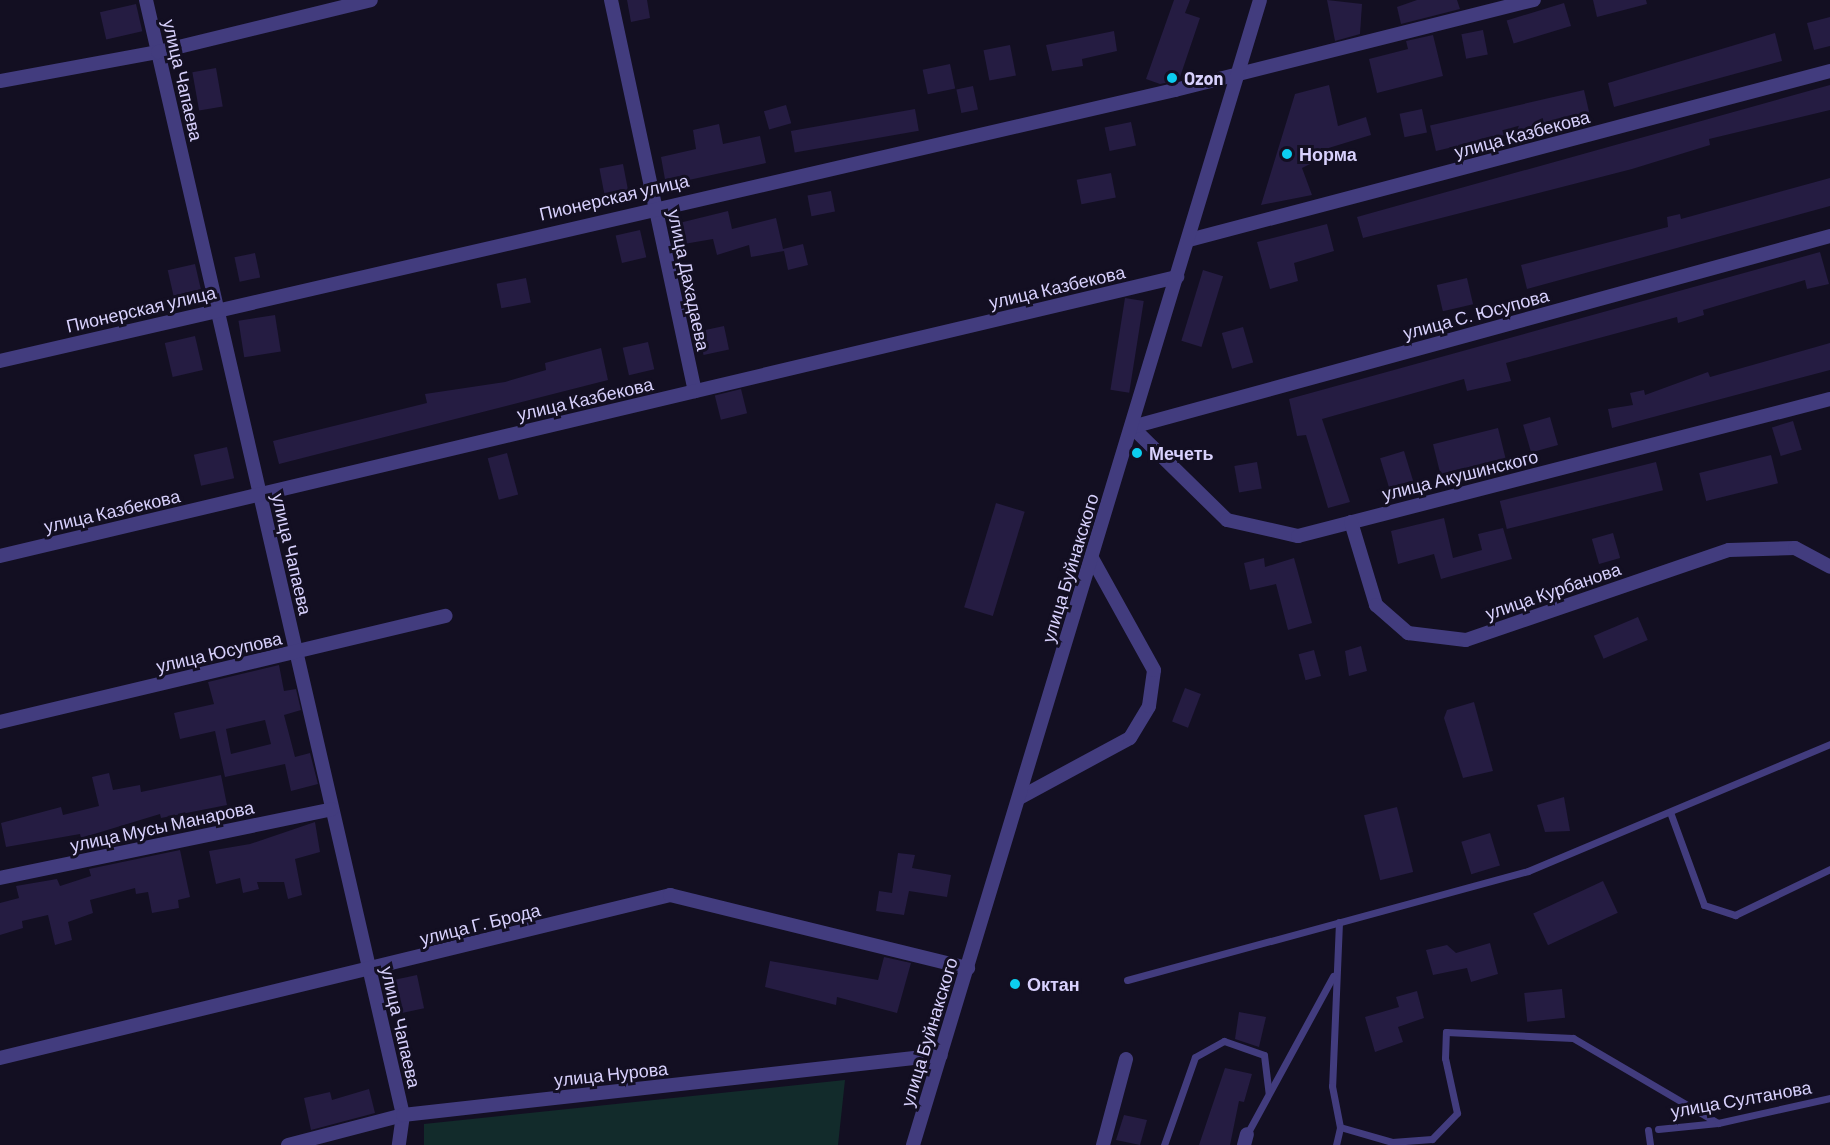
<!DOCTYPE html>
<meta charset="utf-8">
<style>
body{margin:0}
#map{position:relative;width:1830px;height:1145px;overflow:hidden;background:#130f22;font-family:Barlow,sans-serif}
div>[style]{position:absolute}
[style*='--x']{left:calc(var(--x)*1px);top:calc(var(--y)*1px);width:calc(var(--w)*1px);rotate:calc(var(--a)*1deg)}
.green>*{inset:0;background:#122b2b}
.building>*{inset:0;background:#251c42;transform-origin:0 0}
.lane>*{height:7px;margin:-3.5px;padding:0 3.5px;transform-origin:3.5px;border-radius:3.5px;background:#423c7e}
.street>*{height:14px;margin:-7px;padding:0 7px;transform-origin:7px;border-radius:7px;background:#423c7e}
.dots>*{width:16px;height:16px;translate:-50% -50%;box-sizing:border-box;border:3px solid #130f22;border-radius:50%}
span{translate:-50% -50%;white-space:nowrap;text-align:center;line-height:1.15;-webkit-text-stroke:6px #130f22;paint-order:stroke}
.poi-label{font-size:18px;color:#d8d1fd;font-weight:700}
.left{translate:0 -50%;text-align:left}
.street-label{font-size:18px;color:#d8d1fd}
</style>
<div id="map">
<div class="green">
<div style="clip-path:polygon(845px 1080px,838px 1145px,424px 1145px,424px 1124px)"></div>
</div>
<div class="building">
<div style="clip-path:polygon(627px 0,647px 0,650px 18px,631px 22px)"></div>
<div style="clip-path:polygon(1174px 0,1190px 0,1185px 13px,1200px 18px,1179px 80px,1160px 84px,1146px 79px)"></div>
<div style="clip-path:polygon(1327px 0,1362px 4px,1360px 34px,1335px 41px)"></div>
<div style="clip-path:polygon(1417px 0,1457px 0,1460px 9px,1401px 24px,1397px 7px)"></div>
<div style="clip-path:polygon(1593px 0,1646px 0,1647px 4px,1597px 17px)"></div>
<div style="left:1564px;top:3px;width:24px;height:60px;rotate:73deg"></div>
<div style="left:136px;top:4px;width:28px;height:37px;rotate:77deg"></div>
<div style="clip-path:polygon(1830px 17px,1830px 46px,1814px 50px,1807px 23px)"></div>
<div style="left:1483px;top:30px;width:25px;height:22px;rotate:79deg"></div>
<div style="clip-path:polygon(1114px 31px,1117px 51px,1082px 59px,1083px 66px,1052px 71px,1046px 45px)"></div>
<div style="clip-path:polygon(1775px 33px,1782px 61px,1614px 107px,1608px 83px)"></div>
<div style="clip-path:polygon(1433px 35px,1443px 76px,1377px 93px,1369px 59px,1408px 49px,1406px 41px)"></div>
<div style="left:1010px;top:45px;width:31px;height:27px;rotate:79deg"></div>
<div style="left:950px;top:64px;width:25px;height:28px;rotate:78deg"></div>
<div style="left:216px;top:68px;width:39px;height:24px;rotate:80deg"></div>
<div style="clip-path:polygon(1329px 85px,1338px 126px,1366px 117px,1371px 135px,1309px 154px,1312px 163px,1302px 168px,1312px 195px,1261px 205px,1295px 94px)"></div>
<div style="clip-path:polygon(1830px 85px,1830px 110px,1709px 139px,1710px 145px,1632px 169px,1363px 238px,1357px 217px)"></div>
<div style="left:973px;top:86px;width:24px;height:17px;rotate:78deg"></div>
<div style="left:1584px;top:90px;width:26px;height:158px;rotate:77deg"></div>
<div style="left:786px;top:105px;width:19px;height:23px;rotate:74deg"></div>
<div style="left:915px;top:109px;width:22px;height:126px;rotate:80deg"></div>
<div style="left:1422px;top:109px;width:24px;height:23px;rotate:78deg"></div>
<div style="left:1131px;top:122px;width:24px;height:27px;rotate:78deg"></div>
<div style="clip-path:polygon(719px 124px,723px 144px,760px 136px,766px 163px,666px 185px,661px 157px,696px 149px,693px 130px)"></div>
<div style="left:623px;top:164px;width:32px;height:24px;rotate:79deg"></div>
<div style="left:1111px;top:173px;width:25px;height:35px;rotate:79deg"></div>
<div style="clip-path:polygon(1830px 178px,1830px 206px,1527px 289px,1521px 265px,1668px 227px,1667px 217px,1680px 214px,1681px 219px)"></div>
<div style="left:831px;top:191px;width:21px;height:24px;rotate:79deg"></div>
<div style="clip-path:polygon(728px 211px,732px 229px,776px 218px,783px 249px,803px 244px,808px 265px,788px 270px,784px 251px,751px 257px,749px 245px,717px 255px,713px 239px,678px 245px,675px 224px)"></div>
<div style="clip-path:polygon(1327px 224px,1334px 251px,1294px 263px,1298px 281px,1270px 289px,1257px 242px)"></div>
<div style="left:640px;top:230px;width:28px;height:25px;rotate:77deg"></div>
<div style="clip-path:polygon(1820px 252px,1829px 284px,1807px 289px,1805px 280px,1703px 310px,1704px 315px,1678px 323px,1677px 317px,1506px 363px,1511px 381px,1467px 391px,1464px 379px,1322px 419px,1350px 502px,1328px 508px,1306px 435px,1297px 436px,1289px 399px)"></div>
<div style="left:255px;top:253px;width:25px;height:21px;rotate:78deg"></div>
<div style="left:195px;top:264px;width:26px;height:28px;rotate:77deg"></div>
<div style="left:1203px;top:270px;width:21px;height:74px;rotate:17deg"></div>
<div style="left:526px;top:278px;width:25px;height:30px;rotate:79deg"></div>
<div style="left:1467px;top:278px;width:27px;height:31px;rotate:77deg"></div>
<div style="left:1125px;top:298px;width:19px;height:93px;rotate:9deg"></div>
<div style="left:275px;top:315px;width:37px;height:37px;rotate:81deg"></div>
<div style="left:724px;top:326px;width:24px;height:26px;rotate:78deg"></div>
<div style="left:1243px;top:327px;width:37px;height:22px;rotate:74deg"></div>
<div style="left:195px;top:336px;width:35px;height:31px;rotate:77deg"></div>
<div style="left:648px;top:342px;width:28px;height:26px;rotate:77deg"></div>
<div style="clip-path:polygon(1830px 343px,1830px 370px,1612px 428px,1608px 409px,1633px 405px,1630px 393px,1644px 390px,1645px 395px,1708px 372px,1710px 377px)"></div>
<div style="clip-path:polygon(601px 348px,608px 380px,279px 464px,273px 441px,427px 403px,425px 394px,505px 382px,546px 370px,545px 363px)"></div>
<div style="left:741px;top:389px;width:25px;height:27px;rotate:76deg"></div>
<div style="left:1550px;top:417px;width:29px;height:28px;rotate:74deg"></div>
<div style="left:1793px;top:421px;width:30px;height:22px;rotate:73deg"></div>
<div style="left:1498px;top:428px;width:33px;height:67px;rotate:76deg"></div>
<div style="left:227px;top:447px;width:32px;height:34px;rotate:77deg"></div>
<div style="left:1404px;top:451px;width:39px;height:25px;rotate:73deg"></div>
<div style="left:507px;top:453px;width:43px;height:20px;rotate:75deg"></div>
<div style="left:1771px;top:455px;width:29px;height:74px;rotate:76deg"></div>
<div style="left:1257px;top:462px;width:27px;height:23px;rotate:80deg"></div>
<div style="left:1656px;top:462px;width:29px;height:161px;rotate:76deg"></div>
<div style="left:996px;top:503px;width:30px;height:109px;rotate:17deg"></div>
<div style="clip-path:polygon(1444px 518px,1453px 558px,1482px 550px,1478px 534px,1503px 528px,1512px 559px,1441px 579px,1434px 554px,1398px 564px,1391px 531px)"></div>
<div style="left:1613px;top:533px;width:26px;height:22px;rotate:74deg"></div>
<div style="clip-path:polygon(1264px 558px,1265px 567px,1294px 558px,1312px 623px,1288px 630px,1276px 584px,1250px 590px,1244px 563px)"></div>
<div style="left:1638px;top:617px;width:25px;height:48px;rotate:67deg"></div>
<div style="clip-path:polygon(1361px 646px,1367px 671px,1349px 676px,1345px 651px)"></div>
<div style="left:1314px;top:650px;width:27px;height:16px;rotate:75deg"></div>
<div style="clip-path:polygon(evenodd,279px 665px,284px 691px,296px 689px,301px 710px,284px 715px,295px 757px,310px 753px,318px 784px,291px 791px,285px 764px,225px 777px,215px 731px,180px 739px,174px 713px,214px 704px,208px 682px,279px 665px,265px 720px,271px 744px,231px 754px,226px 729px,265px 720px)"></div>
<div style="left:1185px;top:688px;width:17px;height:36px;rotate:21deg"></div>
<div style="clip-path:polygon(1474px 702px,1493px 771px,1463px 778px,1444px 718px,1447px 710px)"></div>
<div style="clip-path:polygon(109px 773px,113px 790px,140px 785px,141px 792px,221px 775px,227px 805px,161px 818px,160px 814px,81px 838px,80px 834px,6px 847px,1px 823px,61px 807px,63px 815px,99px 806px,92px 777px)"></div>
<div style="clip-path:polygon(1564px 797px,1570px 831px,1545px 832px,1537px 805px)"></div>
<div style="left:1397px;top:807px;width:67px;height:34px;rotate:76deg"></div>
<div style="clip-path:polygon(315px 822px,320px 852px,295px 859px,302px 895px,288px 899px,284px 882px,257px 882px,259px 889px,243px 893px,240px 878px,216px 884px,209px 851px,250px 844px)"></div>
<div style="left:1490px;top:833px;width:34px;height:30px;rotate:73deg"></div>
<div style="clip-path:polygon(180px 850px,190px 897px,178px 900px,179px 908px,152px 913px,148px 892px,136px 894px,135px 888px,90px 900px,93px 913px,68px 922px,72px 940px,55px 945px,48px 915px,22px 921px,23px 928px,0 935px,0 903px,19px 898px,16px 886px,57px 879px,60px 886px,91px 876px,89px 869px)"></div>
<div style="clip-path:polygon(898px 853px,915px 855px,912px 868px,951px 875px,947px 897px,909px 891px,904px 915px,876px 911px,879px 891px,892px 893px)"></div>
<div style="left:1603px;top:881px;width:35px;height:77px;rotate:65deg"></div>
<div style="clip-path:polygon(1490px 943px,1498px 974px,1471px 982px,1467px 968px,1433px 975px,1426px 950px,1447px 945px,1456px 953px)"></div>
<div style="clip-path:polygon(884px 957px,911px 963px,897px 1013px,837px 997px,836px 1005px,765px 987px,770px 961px,878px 980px)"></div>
<div style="left:417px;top:975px;width:34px;height:31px;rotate:78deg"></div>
<div style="left:1562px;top:989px;width:29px;height:38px;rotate:84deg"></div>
<div style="clip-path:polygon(1417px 991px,1424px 1018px,1398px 1027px,1403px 1042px,1375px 1052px,1365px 1017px,1399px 1007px,1396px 997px)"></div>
<div style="clip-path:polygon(1239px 1012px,1266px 1017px,1259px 1047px,1235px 1039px)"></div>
<div style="clip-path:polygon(1225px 1068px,1252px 1074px,1244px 1102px,1239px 1101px,1230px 1145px,1199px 1145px)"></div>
<div style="clip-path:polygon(369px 1089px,375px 1113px,311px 1130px,304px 1098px,330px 1092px,332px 1100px)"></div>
<div style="clip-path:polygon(1124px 1115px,1147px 1120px,1140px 1145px,1116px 1140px)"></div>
</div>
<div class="lane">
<div style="--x:1670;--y:812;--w:99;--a:69.9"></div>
<div style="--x:1704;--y:905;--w:33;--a:18"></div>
<div style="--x:1735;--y:915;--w:106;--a:-25.8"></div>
<div style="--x:1339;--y:922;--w:164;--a:92.4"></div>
<div style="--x:1332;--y:1086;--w:42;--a:79"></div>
<div style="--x:1340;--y:1127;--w:54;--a:16.1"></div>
<div style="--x:1392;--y:1142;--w:40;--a:-4.3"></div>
<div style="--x:1432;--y:1139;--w:36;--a:-46"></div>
<div style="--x:1457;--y:1113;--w:56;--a:-102.3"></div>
<div style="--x:1445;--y:1058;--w:26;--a:-88"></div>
<div style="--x:1446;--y:1032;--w:127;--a:2.7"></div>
<div style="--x:1573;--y:1038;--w:168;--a:30.4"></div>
<div style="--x:1127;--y:980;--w:416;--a:-15.2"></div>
<div style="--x:1528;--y:871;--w:328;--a:-22.8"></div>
<div style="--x:1658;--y:1129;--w:60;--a:-5.7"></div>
<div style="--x:1718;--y:1123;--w:115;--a:-12.6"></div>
<div style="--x:1648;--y:1130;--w:15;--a:82"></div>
<div style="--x:1247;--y:1134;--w:180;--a:-61.4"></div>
<div style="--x:1164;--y:1145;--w:93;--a:-70.6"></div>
<div style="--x:1195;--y:1057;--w:33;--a:-29"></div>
<div style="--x:1224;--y:1041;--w:42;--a:19.3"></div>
<div style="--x:1264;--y:1055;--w:38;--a:83"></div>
<div style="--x:1336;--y:1145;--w:18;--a:-77"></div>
</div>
<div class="street">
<div style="--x:146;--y:0;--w:1144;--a:77.02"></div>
<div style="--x:403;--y:1115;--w:30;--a:98"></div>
<div style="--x:611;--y:0;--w:400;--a:77.9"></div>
<div style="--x:0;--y:81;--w:161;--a:-10.4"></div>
<div style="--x:158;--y:52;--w:219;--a:-13.7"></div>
<div style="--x:1189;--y:240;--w:663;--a:-14.77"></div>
<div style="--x:0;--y:361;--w:1206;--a:-12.99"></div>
<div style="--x:1175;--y:90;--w:370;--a:-14.1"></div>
<div style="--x:1132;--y:427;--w:133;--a:44.4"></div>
<div style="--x:1227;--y:520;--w:73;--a:12.7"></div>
<div style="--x:1298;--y:536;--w:549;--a:-14.44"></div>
<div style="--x:1132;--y:427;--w:724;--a:-15.3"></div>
<div style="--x:1351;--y:522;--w:87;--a:73.2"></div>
<div style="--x:1376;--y:605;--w:43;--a:41.2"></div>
<div style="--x:1408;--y:633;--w:58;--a:6.9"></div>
<div style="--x:1466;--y:640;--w:278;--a:-18.9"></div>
<div style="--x:1729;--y:550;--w:66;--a:-1.7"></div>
<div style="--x:1795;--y:548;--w:40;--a:28"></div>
<div style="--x:0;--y:556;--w:1210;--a:-13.34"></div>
<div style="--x:0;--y:722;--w:458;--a:-13.4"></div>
<div style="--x:1019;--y:798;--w:126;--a:-28.4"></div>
<div style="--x:1130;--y:738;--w:37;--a:-59"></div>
<div style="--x:1149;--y:706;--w:36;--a:-82"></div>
<div style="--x:1154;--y:670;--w:128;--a:-119"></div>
<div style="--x:0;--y:878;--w:339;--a:-11.7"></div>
<div style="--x:0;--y:1058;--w:690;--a:-13.67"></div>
<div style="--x:670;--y:895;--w:307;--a:13.8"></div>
<div style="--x:288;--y:1145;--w:119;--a:-14.6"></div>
<div style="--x:403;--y:1115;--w:541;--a:-6.36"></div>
<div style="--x:913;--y:1145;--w:1196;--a:-73.14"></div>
<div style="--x:1103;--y:1145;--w:89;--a:-75"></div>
<div style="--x:1244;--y:1145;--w:11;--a:-75"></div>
</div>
<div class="dots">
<div style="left:1172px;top:78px;background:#0ccdef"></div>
<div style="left:1287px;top:154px;background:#0ccdef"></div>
<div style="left:1137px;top:453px;background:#0ccdef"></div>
<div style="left:1015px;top:984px;background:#0ccdef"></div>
</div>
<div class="poi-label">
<span class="left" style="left:1184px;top:78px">Ozon</span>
<span class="left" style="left:1299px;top:154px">Норма</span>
<span class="left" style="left:1149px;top:453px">Мечеть</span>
<span class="left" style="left:1027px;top:984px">Октан</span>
</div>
<div class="street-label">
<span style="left:183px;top:80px;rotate:77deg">улица Чапаева</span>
<span style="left:1522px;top:134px;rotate:-15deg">улица Казбекова</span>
<span style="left:614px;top:197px;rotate:-13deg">Пионерская улица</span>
<span style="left:689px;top:280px;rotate:78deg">улица Дахадаева</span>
<span style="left:1057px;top:287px;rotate:-13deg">улица Казбекова</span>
<span style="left:141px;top:309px;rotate:-13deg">Пионерская улица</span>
<span style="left:1476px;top:314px;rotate:-15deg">улица С. Юсупова</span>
<span style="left:585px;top:399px;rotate:-13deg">улица Казбекова</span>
<span style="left:1460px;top:475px;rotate:-14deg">улица Акушинского</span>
<span style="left:112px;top:511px;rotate:-13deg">улица Казбекова</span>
<span style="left:292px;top:554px;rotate:77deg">улица Чапаева</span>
<span style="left:1070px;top:568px;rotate:-73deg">улица Буйнакского</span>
<span style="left:1553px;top:591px;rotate:-19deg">улица Курбанова</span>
<span style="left:219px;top:652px;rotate:-13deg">улица Юсупова</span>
<span style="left:162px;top:826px;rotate:-12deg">улица Мусы Манарова</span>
<span style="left:480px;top:924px;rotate:-14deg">улица Г. Брода</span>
<span style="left:401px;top:1027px;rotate:77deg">улица Чапаева</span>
<span style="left:929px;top:1032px;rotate:-73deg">улица Буйнакского</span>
<span style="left:611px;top:1074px;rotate:-6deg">улица Нурова</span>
<span style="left:1741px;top:1099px;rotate:-10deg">улица Султанова</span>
</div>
</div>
